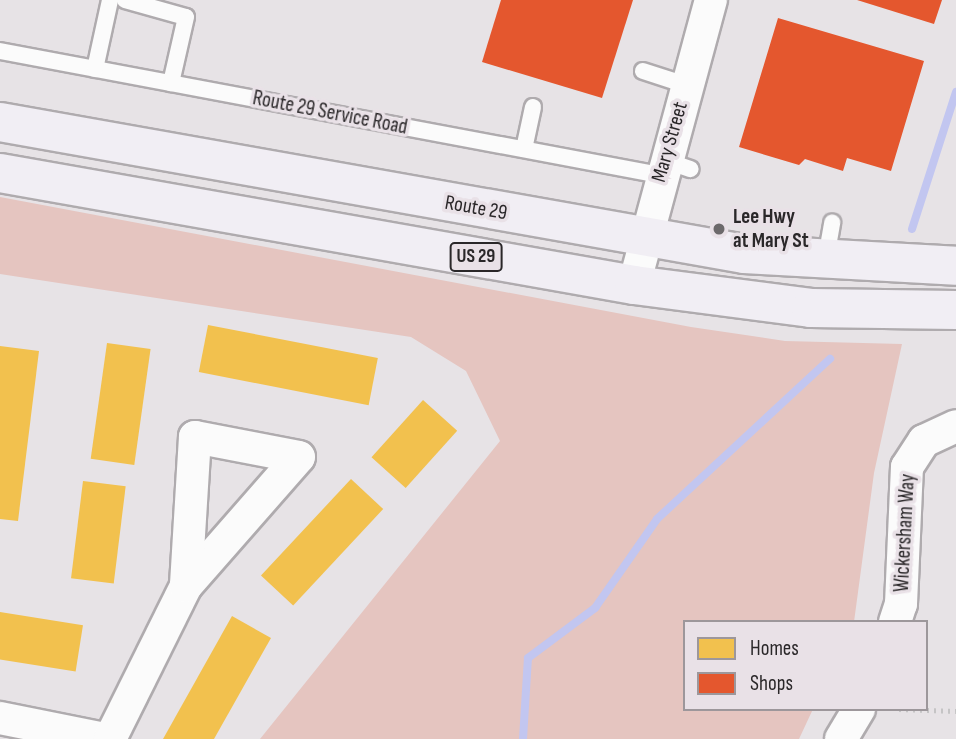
<!DOCTYPE html>
<style>
body{margin:0}
#map{position:relative;width:956px;height:739px;overflow:hidden;background:#e7e3e6;font-family:"Sofia Sans Condensed",sans-serif}
div>[style]{position:absolute}
[style*='--x']{left:calc(var(--x)*1px);top:calc(var(--y)*1px);width:calc(var(--w)*1px);rotate:calc(var(--a)*1deg)}
.green>*{inset:0;background:#e5c5c0}
.homes>*{inset:0;background:#f2c14e;transform-origin:0 0}
.shops>*{inset:0;background:#e4572e}
.stream>*{height:8px;margin:-4px;padding:0 4px;transform-origin:4px;border-radius:4px;background:#c2c6f0}
.path>*{height:4.5px;margin-top:-2.25px;transform-origin:0;background:repeating-linear-gradient(90deg,#c5c4c5 0 2px,transparent 0 7px)}
.roads{filter:drop-shadow(2px 0 #afabae) drop-shadow(-2px 0 #afabae) drop-shadow(0 2px #afabae) drop-shadow(0 -2px #afabae)}
.lane>*{height:16px;margin:-8px;padding:0 8px;transform-origin:8px;border-radius:8px;background:#fbfbfb}
.street>*{height:32px;margin:-16px;padding:0 16px;transform-origin:16px;border-radius:16px;background:#fbfbfb}
.primary>*{height:38px;margin:-19px;padding:0 19px;transform-origin:19px;border-radius:19px;background:#f1eef4}
.dots>*{width:19px;height:19px;translate:-50% -50%;box-sizing:border-box;border:4px solid #e9e1e7;border-radius:50%}
span{translate:-50% -50%;white-space:nowrap;text-align:center;line-height:1.15;-webkit-text-stroke:7px #e9e1e7;paint-order:stroke}
.shield-label span{padding:2px 5px;background:#e9e1e7;border:2px solid;border-radius:5px;-webkit-text-stroke-width:0}
.shield-label{font-size:19px;color:#2a2729;font-weight:700}
.street-label{font-size:21px;color:#2a2729}
.poi-label{font-size:21px;color:#2a2729;font-weight:700}
.left{translate:0 -50%;text-align:left}
.legend{position:absolute;left:683px;top:620px;width:245px;height:91px;box-sizing:border-box;background:#e9e1e7;border:2px solid #9d979b;margin:0;padding:9px 12px;list-style:none;font-size:21px;color:#2a2729}
.legend li{display:flex;align-items:center;gap:14px;height:35px}
.legend b{width:35px;border:2px solid #9d979b}
</style>
<div id="map">
<div class="green">
<div style="clip-path:polygon(0 197px,691px 327px,785px 341px,902px 344px,874px 473px,854px 622px,685px 622px,685px 709px,813px 709px,799px 739px,260px 739px,500px 441px,466px 371px,411px 337px,0 274px)"></div>
</div>
<div class="homes">
<div style="left:208px;top:325px;width:173px;height:48px;rotate:11deg"></div>
<div style="left:107px;top:343px;width:44px;height:117px;rotate:8deg"></div>
<div style="clip-path:polygon(0 346px,39px 351px,18px 521px,0 519px)"></div>
<div style="left:423px;top:400px;width:46px;height:77px;rotate:42deg"></div>
<div style="left:351px;top:479px;width:44px;height:132px;rotate:43deg"></div>
<div style="left:83px;top:481px;width:43px;height:98px;rotate:7deg"></div>
<div style="left:0;top:612px;width:84px;height:47px;rotate:9deg"></div>
<div style="clip-path:polygon(232px 616px,271px 638px,214px 739px,163px 739px)"></div>
</div>
<div class="shops">
<div style="clip-path:polygon(501px 0,633px 0,602px 98px,482px 62px)"></div>
<div style="clip-path:polygon(857px 0,942px 0,934px 24px)"></div>
<div style="clip-path:polygon(778px 18px,924px 61px,891px 171px,847px 158px,843px 171px,805px 159px,799px 165px,739px 147px)"></div>
</div>
<div class="stream">
<div style="--x:912;--y:229;--w:144;--a:-72.2"></div>
<div style="--x:523;--y:739;--w:81;--a:-86.5"></div>
<div style="--x:528;--y:658;--w:84;--a:-36.7"></div>
<div style="--x:595;--y:608;--w:108;--a:-55.1"></div>
<div style="--x:657;--y:519;--w:236;--a:-42.8"></div>
</div>
<div class="path">
<div style="--x:899;--y:709;--w:57;--a:2"></div>
</div>
<div class="roads">
<div class="lane">
<div style="--x:125;--y:0;--w:63;--a:15.6"></div>
<div style="--x:186;--y:17;--w:68;--a:102.8"></div>
<div style="--x:0;--y:51;--w:672;--a:10.64"></div>
<div style="--x:95;--y:69;--w:71;--a:-77.7"></div>
<div style="--x:643;--y:71;--w:45;--a:18"></div>
<div style="--x:524;--y:149;--w:43;--a:-77.9"></div>
<div style="--x:664;--y:160;--w:28;--a:19"></div>
<div style="--x:826;--y:258;--w:36;--a:-80"></div>
</div>
<div class="street">
<div style="--x:634;--y:285;--w:295;--a:-74.9"></div>
<div style="--x:895;--y:622;--w:19;--a:-72"></div>
<div style="--x:901;--y:604;--w:137;--a:-87.5"></div>
<div style="--x:907;--y:467;--w:31;--a:-57"></div>
<div style="--x:924;--y:441;--w:35;--a:-25"></div>
<div style="--x:0;--y:718;--w:107;--a:11.3"></div>
<div style="--x:110;--y:739;--w:171;--a:-63.6"></div>
<div style="--x:186;--y:586;--w:171;--a:-48.8"></div>
<div style="--x:299;--y:457;--w:106;--a:-169.1"></div>
<div style="--x:195;--y:437;--w:149;--a:93.5"></div>
<div style="--x:841;--y:739;--w:35;--a:-59"></div>
</div>
<div class="primary">
<div style="--x:0;--y:122;--w:756;--a:10.06"></div>
<div style="--x:744;--y:254;--w:212;--a:3.2"></div>
<div style="--x:0;--y:173;--w:644;--a:10.02"></div>
<div style="--x:634;--y:285;--w:178;--a:7.4"></div>
<div style="--x:811;--y:308;--w:145;--a:0.8"></div>
</div>
</div>
<div class="dots">
<div style="left:719px;top:229px;background:#6c696b"></div>
</div>
<div class="shield-label">
<span style="left:476px;top:257px">US 29</span>
</div>
<div class="street-label">
<span style="left:330px;top:113px;rotate:11deg">Route 29 Service Road</span>
<span style="left:670px;top:142px;rotate:-74deg">Mary Street</span>
<span style="left:476px;top:208px;rotate:10deg">Route 29</span>
<span style="left:905px;top:533px;rotate:-87deg">Wickersham Way</span>
</div>
<div class="poi-label">
<span class="left" style="left:733px;top:229px">Lee Hwy<br>at Mary St</span>
</div>
<ul class="legend">
<li><b style="height:19px;background:#f2c14e"></b>Homes</li>
<li><b style="height:19px;background:#e4572e"></b>Shops</li>
</ul>
</div>
